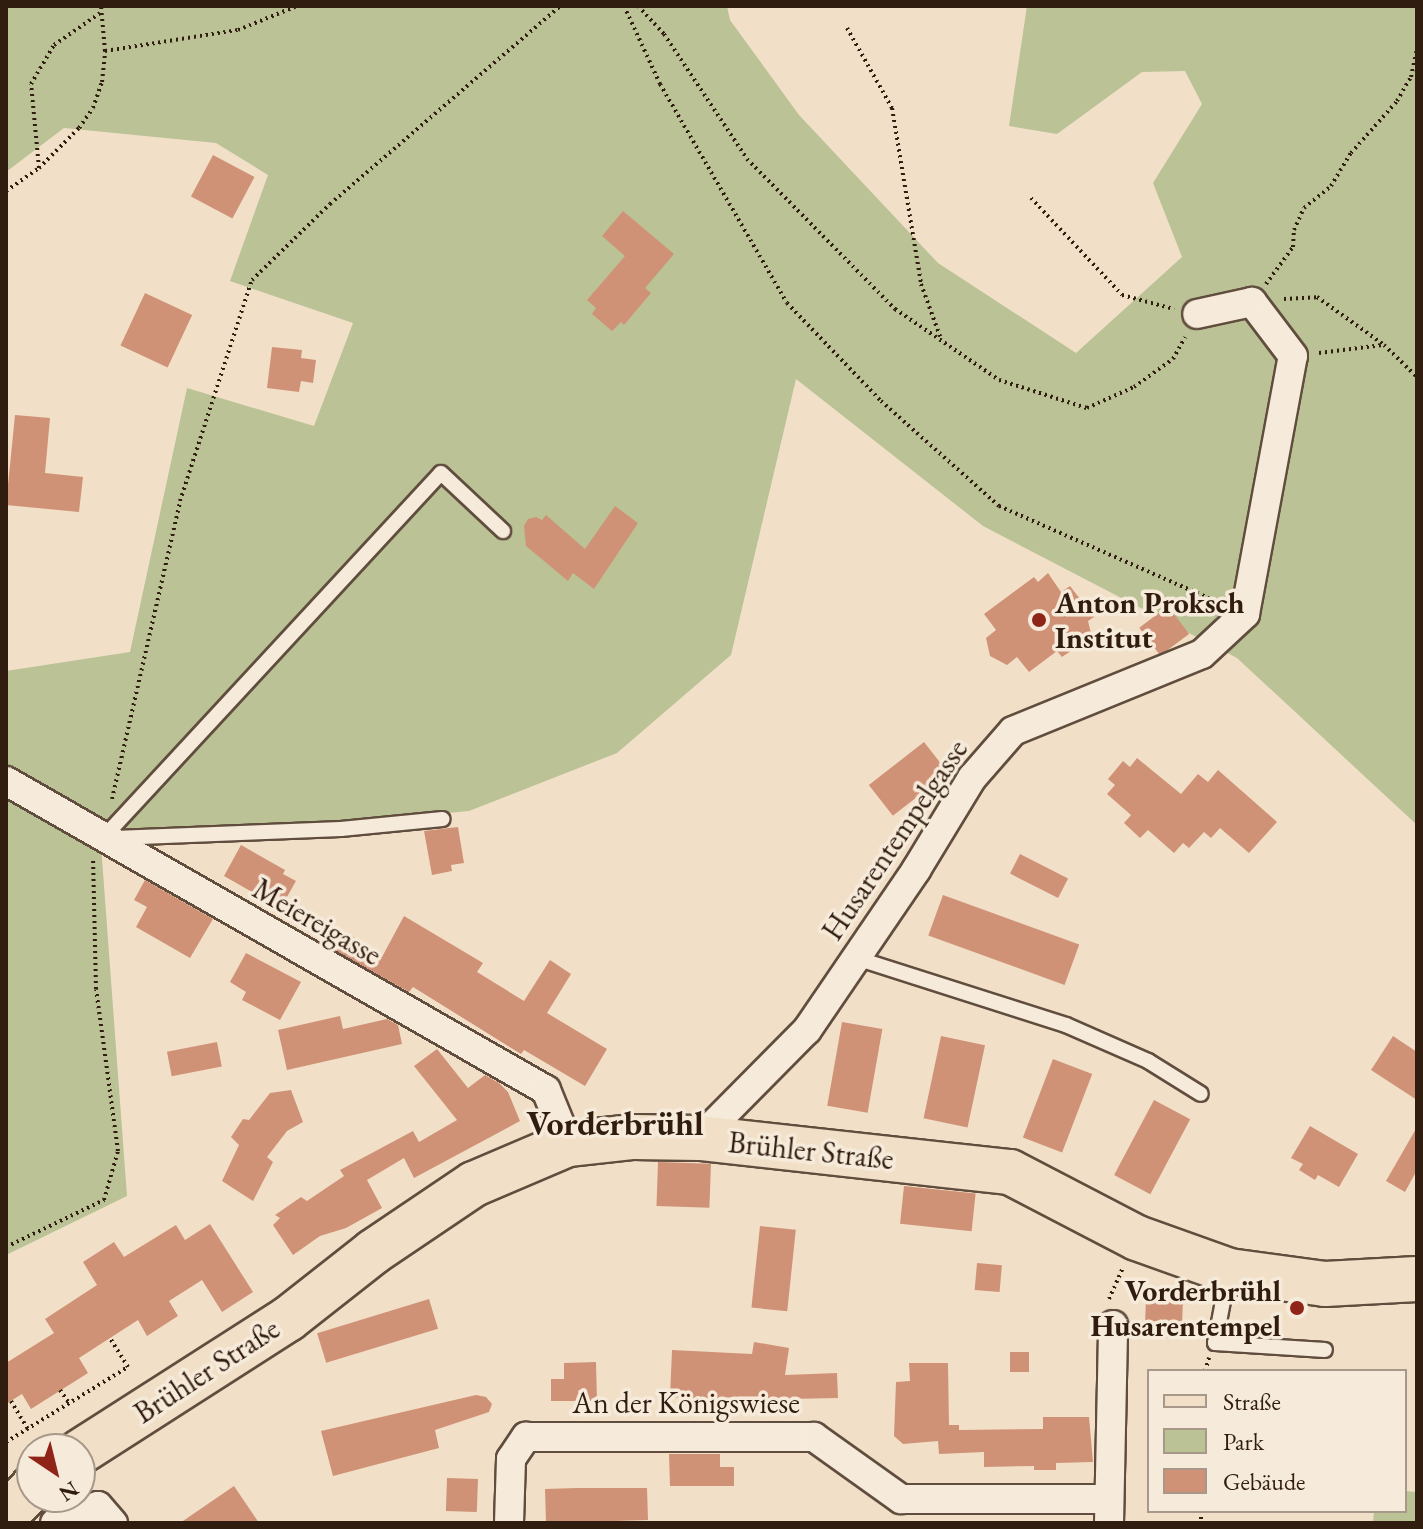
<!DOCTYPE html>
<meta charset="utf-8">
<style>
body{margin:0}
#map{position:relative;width:1423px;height:1529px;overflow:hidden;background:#f1e0c7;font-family:"EB Garamond",serif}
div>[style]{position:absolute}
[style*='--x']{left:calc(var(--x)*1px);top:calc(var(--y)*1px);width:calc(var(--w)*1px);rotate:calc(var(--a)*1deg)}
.green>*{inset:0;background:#bac296}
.building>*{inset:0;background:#d09277;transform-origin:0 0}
.path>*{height:4px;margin-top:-2px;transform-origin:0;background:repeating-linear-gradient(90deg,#311c10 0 2px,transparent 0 6px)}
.roads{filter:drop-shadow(2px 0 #614d3e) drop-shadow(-2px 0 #614d3e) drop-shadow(0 2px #614d3e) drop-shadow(0 -2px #614d3e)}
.service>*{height:14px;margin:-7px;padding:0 7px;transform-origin:7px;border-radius:7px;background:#f6ebdb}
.minor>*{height:28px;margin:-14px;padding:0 14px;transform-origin:14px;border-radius:14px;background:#f6ebdb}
.primary>*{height:44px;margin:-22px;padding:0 22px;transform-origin:22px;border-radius:22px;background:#f1e0c7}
.dots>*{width:22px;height:22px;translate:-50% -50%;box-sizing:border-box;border:4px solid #f6ebdb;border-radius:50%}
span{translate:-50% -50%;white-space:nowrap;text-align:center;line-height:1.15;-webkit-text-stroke:7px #f6ebdb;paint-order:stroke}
.poi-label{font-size:30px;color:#311c10;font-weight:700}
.left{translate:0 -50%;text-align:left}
.right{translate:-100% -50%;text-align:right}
.street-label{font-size:30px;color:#311c10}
.quarter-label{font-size:34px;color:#311c10;font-weight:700}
.frame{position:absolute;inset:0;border:8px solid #311c10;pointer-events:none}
.legend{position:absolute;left:1147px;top:1369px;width:260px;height:144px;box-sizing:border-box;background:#f6ebdb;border:2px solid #a7988a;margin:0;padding:10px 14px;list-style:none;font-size:24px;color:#311c10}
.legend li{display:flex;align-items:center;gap:16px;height:40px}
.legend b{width:40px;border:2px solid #a7988a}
.north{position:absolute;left:16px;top:1433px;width:80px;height:80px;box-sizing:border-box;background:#f6ebdb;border:2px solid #a7988a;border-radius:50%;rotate:145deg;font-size:22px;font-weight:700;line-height:32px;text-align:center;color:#311c10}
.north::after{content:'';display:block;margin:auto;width:28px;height:36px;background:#8f2418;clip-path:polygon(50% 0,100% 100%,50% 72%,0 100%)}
</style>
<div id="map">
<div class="green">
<div style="clip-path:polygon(6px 6px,727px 6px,730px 20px,799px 115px,938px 263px,1076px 353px,1182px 257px,1153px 183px,1202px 104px,1185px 71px,1142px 72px,1057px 134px,1009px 126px,1027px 6px,1417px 6px,1417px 825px,1237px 658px,983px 526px,796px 379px,731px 655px,617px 753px,469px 811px,101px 845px,127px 1196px,6px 1255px,6px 671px,130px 652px,187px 388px,314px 426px,353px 323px,230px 281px,268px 175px,216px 143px,64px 128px,6px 172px)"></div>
<div style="clip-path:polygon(1405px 1491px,1417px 1492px,1417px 1523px,1373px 1523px,1374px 1511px,1405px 1511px)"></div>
</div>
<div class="building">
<div style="left:213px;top:155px;width:47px;height:47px;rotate:28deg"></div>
<div style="clip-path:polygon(623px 211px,674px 254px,645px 288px,651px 293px,624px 325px,621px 322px,612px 331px,592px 314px,596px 308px,587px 300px,625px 256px,602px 236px)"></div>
<div style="left:145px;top:293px;width:52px;height:58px;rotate:25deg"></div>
<div style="clip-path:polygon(272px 347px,302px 350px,301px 358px,316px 360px,313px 383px,301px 381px,299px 392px,267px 388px)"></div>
<div style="clip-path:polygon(15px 415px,50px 418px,45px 473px,83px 477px,79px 512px,6px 505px)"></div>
<div style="clip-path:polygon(615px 506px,638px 523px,594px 589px,573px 573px,568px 581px,526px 546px,524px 526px,528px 519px,536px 517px,542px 520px,546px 515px,585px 549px)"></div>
<div style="clip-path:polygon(1048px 573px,1061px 592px,1070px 586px,1094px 617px,1088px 621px,1091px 633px,1084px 642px,1062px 657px,1057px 651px,1029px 672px,1017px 657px,1007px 665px,990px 656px,986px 638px,996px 630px,984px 614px,1034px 577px,1038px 582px)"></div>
<div style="left:1168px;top:606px;width:35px;height:36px;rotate:53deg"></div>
<div style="left:924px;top:742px;width:39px;height:70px;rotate:52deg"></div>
<div style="clip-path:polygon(1137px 758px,1181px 794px,1198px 774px,1208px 782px,1218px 770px,1277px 822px,1249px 853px,1220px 828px,1211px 838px,1204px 832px,1189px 848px,1183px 843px,1174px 853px,1148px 830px,1140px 838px,1124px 823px,1131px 815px,1107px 794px,1115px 785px,1108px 779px,1123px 761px,1130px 767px)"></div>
<div style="clip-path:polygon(458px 827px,464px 863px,451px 865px,452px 871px,432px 875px,424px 831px)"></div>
<div style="clip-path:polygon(241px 845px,285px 870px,283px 874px,296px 881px,283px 904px,270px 897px,268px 901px,224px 876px)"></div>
<div style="left:1020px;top:854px;width:54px;height:22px;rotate:27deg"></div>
<div style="clip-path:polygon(145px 880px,213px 919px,190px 958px,136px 927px,147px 907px,134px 900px)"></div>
<div style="left:943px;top:895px;width:145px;height:43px;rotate:20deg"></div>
<div style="clip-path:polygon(404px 916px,483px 963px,477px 972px,524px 1001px,550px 960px,571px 974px,547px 1013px,607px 1049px,585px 1086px,524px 1050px,521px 1054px,413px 987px,409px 992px,336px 951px,348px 933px,382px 957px)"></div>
<div style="clip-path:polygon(246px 953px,301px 982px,280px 1020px,242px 1000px,246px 992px,230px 982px)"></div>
<div style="clip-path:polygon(340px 1016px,343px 1029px,387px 1019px,398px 1025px,402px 1044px,287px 1070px,278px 1030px)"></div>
<div style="left:842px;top:1022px;width:41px;height:85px;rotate:10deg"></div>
<div style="left:941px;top:1036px;width:45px;height:84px;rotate:12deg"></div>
<div style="clip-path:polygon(1393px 1036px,1417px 1052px,1417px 1100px,1371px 1070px)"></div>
<div style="left:217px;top:1042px;width:25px;height:51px;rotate:79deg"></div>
<div style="clip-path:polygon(437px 1049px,468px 1088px,485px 1075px,499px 1083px,508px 1092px,520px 1121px,414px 1178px,404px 1158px,367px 1180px,382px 1208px,346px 1228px,320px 1236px,293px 1255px,273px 1225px,280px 1218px,275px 1215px,301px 1197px,307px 1201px,344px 1176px,340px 1170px,413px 1131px,419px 1142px,457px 1120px,414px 1066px)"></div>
<div style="left:1053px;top:1059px;width:42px;height:84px;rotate:21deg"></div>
<div style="clip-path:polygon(291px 1090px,303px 1122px,287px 1131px,267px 1157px,273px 1162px,253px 1201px,222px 1181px,239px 1145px,231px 1137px,243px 1119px,249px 1120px,270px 1093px)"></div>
<div style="left:1154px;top:1100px;width:41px;height:85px;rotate:28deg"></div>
<div style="clip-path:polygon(1310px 1126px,1358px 1154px,1339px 1187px,1318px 1175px,1315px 1180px,1299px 1170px,1303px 1164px,1291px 1158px)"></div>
<div style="clip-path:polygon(1417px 1127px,1417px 1170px,1405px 1192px,1386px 1181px)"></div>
<div style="left:658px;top:1162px;width:53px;height:44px;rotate:2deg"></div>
<div style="left:904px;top:1186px;width:72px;height:38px;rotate:6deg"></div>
<div style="clip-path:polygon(210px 1224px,253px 1292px,222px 1312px,202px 1280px,169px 1301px,178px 1316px,147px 1336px,138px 1320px,79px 1358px,88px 1373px,31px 1409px,22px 1394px,6px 1404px,6px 1363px,54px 1333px,45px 1319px,97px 1285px,83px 1262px,114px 1242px,124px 1257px,176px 1225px,185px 1240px)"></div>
<div style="left:760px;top:1226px;width:36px;height:82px;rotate:6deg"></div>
<div style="left:977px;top:1263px;width:25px;height:27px;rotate:5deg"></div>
<div style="left:1146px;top:1297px;width:37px;height:40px;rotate:2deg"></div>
<div style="left:429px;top:1299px;width:31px;height:117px;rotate:73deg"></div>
<div style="clip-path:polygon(754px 1342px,789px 1348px,785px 1375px,837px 1373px,838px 1398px,788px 1399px,786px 1410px,743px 1402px,744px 1400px,670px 1397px,672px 1350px,752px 1354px)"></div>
<div style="left:1010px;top:1352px;width:19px;height:20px"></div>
<div style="clip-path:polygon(596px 1362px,597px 1401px,551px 1401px,551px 1379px,564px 1379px,564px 1363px)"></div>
<div style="clip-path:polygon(909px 1363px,948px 1363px,949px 1425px,959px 1425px,959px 1430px,1043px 1429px,1043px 1417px,1089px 1417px,1093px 1462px,1056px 1463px,1056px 1470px,1034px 1470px,1034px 1466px,984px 1467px,984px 1452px,939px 1454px,938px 1441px,903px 1444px,894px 1436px,896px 1382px,910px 1381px)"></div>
<div style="clip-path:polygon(476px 1395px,486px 1397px,492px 1404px,489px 1412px,435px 1430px,439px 1448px,333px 1476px,321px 1431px)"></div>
<div style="clip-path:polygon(669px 1454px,720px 1454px,720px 1467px,734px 1467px,734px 1486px,670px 1486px)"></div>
<div style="left:447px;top:1478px;width:31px;height:33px;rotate:2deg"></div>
<div style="clip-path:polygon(234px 1486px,259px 1523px,180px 1523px)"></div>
<div style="clip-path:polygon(576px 1488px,647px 1488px,648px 1520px,546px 1523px,545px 1489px)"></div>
</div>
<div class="path">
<div style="--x:624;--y:6;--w:86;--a:65.2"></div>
<div style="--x:660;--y:84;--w:253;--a:59.9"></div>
<div style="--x:787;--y:303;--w:136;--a:46.2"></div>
<div style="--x:881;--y:401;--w:158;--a:41.7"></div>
<div style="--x:999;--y:506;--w:241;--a:23.7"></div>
<div style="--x:638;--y:6;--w:38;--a:47"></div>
<div style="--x:664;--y:34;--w:150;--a:56.4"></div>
<div style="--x:747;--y:159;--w:211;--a:45.4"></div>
<div style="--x:895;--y:309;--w:126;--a:34.3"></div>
<div style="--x:999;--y:380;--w:92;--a:17.7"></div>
<div style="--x:1087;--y:408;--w:51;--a:-24.1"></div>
<div style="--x:1134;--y:387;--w:48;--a:-35.7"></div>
<div style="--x:1173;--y:359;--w:25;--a:-61"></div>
<div style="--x:847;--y:28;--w:92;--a:60.6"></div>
<div style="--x:892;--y:108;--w:178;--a:80.6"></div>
<div style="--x:921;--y:284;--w:59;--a:70"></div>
<div style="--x:105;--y:51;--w:135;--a:-9"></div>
<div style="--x:238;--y:30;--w:64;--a:-22.1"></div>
<div style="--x:39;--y:168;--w:84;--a:-95.4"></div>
<div style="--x:31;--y:84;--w:45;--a:-59.5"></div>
<div style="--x:54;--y:45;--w:56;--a:-34.8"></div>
<div style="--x:6;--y:191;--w:40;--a:-34.9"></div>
<div style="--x:39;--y:168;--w:57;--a:-45"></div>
<div style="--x:79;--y:128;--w:24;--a:-55"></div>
<div style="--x:93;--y:108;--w:28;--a:-71"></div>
<div style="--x:102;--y:82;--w:31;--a:-84"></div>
<div style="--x:105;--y:51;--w:45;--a:-95.1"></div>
<div style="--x:1031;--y:198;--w:133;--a:46.8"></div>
<div style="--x:1122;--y:295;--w:54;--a:15.1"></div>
<div style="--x:1266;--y:284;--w:46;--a:-53.9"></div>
<div style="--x:1293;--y:247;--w:17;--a:-87"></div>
<div style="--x:1294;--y:230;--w:24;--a:-66"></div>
<div style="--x:1304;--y:208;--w:35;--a:-39"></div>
<div style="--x:1331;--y:186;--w:39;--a:-59"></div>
<div style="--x:1351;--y:153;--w:69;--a:-48.5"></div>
<div style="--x:1397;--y:101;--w:28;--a:-60"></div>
<div style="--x:1411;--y:77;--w:30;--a:-78"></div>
<div style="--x:1284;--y:299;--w:33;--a:-3"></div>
<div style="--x:1317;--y:297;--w:82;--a:35.6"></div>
<div style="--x:1384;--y:345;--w:46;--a:44.1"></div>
<div style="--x:1319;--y:353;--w:64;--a:-7.2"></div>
<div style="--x:112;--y:799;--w:306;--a:-77.1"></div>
<div style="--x:180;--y:501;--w:232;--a:-72"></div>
<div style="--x:252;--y:280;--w:109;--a:-44.3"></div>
<div style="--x:330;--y:204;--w:303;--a:-40.7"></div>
<div style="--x:6;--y:1247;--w:109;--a:-25.6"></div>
<div style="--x:104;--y:1200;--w:51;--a:-74.1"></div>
<div style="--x:118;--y:1151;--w:163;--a:-97.7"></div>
<div style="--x:96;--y:989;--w:130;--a:-91.3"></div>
<div style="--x:1109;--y:1299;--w:35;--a:-66"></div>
<div style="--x:1205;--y:1371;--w:14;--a:-73"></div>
<div style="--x:60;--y:1390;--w:16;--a:55"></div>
<div style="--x:11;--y:1401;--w:33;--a:59"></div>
<div style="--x:6;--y:1442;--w:143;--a:-31.6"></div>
<div style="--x:128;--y:1367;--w:34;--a:-122"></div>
<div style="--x:1201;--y:1511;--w:12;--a:90"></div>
</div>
<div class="roads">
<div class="service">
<div style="--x:103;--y:838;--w:497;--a:-47.2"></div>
<div style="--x:441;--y:473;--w:85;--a:43.1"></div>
<div style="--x:115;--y:838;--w:226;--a:-2.3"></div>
<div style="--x:341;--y:829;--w:102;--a:-5.6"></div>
<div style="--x:856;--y:958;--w:220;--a:17.7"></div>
<div style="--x:1066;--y:1025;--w:90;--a:23.7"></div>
<div style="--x:1148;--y:1061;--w:62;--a:31.9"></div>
<div style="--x:1228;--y:1275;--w:69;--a:100.8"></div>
<div style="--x:1215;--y:1343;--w:110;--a:3.6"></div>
</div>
<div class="minor">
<div style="--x:6;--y:781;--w:622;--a:29.78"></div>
<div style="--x:546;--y:1090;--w:58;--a:67.8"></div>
<div style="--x:700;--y:1138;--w:152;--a:-45.3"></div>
<div style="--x:807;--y:1030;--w:194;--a:-55.7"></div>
<div style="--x:916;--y:870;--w:108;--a:-58.7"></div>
<div style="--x:972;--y:778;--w:62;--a:-48.9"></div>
<div style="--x:1013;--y:731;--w:204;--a:-22.2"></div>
<div style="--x:1202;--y:654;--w:59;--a:-42.9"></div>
<div style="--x:1245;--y:614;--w:262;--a:-79.5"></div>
<div style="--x:1293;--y:356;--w:68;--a:-127.2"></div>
<div style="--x:1252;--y:302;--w:56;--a:167.7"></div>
<div style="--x:55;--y:1523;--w:46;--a:-21.6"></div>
<div style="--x:98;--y:1506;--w:23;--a:49"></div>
<div style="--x:509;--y:1523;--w:64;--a:-88.2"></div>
<div style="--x:511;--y:1459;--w:27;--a:-56"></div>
<div style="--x:526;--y:1437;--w:288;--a:0"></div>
<div style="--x:814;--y:1437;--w:107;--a:35.5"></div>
<div style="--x:901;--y:1499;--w:207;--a:0"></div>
<div style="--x:1109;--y:1523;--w:198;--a:-88.8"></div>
</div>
<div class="primary">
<div style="--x:80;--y:1452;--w:247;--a:-32.6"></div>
<div style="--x:288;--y:1319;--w:108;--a:-38.2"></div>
<div style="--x:373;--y:1252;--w:122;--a:-34"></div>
<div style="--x:474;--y:1184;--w:102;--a:-23.1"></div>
<div style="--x:568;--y:1144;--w:66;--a:-6.1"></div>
<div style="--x:634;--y:1137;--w:66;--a:0.9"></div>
<div style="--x:700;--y:1138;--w:312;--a:6.3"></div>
<div style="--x:1010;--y:1172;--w:143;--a:27.5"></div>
<div style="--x:1137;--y:1238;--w:98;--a:19.7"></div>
<div style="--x:1229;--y:1271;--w:97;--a:7.7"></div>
<div style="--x:1325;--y:1284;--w:92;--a:-3.1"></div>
<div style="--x:6;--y:1515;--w:37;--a:-46"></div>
</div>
</div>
<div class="dots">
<div style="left:1039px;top:620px;background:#8f2418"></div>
<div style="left:1297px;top:1308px;background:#8f2418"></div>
</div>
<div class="poi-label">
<span class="left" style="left:1055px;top:620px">Anton Proksch<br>Institut</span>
<span class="right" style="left:1281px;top:1308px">Vorderbrühl<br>Husarentempel</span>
</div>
<div class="street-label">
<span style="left:895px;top:840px;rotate:-56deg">Husarentempelgasse</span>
<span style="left:317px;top:922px;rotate:30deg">Meiereigasse</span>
<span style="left:811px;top:1151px;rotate:6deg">Brühler Straße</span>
<span style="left:207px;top:1371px;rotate:-33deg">Brühler Straße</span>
<span style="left:686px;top:1403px">An der Königswiese</span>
</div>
<div class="quarter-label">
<span style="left:615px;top:1124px">Vorderbrühl</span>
</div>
<div class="frame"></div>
<ul class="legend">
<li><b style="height:10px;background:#f1e0c7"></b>Straße</li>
<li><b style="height:22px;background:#bac296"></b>Park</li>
<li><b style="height:22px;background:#d09277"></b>Gebäude</li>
</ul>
<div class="north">N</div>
</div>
